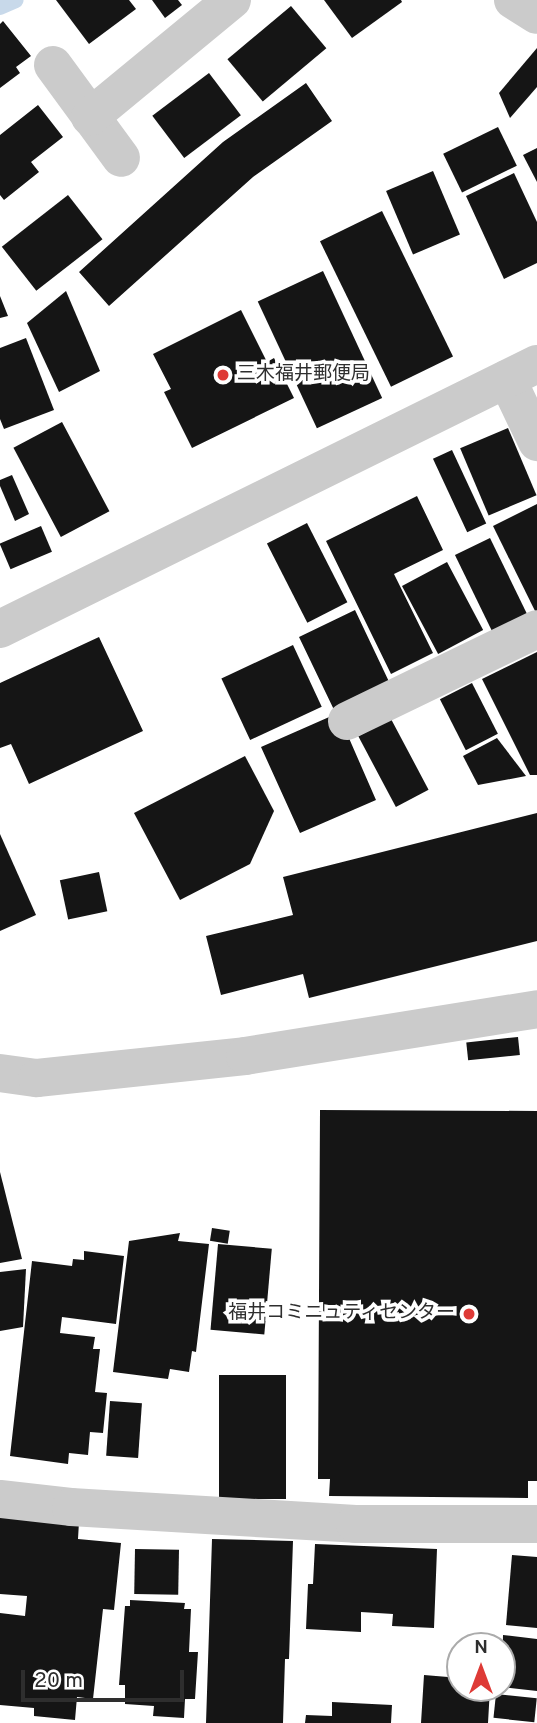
<!DOCTYPE html>
<meta charset="utf-8">
<style>
body{margin:0}
#map{position:relative;width:537px;height:1723px;overflow:hidden;background:#fff;font-family:Overpass,"Noto Sans JP",sans-serif}
div>[style]{position:absolute}
[style*='--x']{left:calc(var(--x)*1px);top:calc(var(--y)*1px);width:calc(var(--w)*1px);rotate:calc(var(--a)*1deg)}
.stream>*{height:16px;margin:-8px;padding:0 8px;transform-origin:8px;border-radius:8px;background:#c8d9ea}
.building>*{inset:0;background:#151515;transform-origin:0 0}
.minor>*{height:38px;margin:-19px;padding:0 19px;transform-origin:19px;border-radius:19px;background:#cbcbcb}
.dots>*{width:19px;height:19px;translate:-50% -50%;box-sizing:border-box;border:4px solid #fff;border-radius:50%}
span{translate:-50% -50%;white-space:nowrap;text-align:center;line-height:1.15;-webkit-text-stroke:7px #fff;paint-order:stroke}
.poi-label{font-size:19px;color:#2e2e2e}
.left{translate:0 -50%;text-align:left}
.right{translate:-100% -50%;text-align:right}
.north{position:absolute;left:446px;top:1632px;width:70px;height:70px;box-sizing:border-box;background:#fff;border:2px solid #ababab;border-radius:50%;rotate:0deg;font-size:19px;font-weight:700;line-height:28px;text-align:center;color:#2e2e2e}
.north::after{content:'';display:block;margin:auto;width:24px;height:32px;background:#de3a36;clip-path:polygon(50% 0,100% 100%,50% 72%,0 100%)}
.scale{position:absolute;left:21px;top:1670px;width:163px;height:32px;box-sizing:border-box;border:4px solid #2e2e2e;border-top:0;padding-left:9px;font-size:21px;line-height:24px;white-space:nowrap;color:#2e2e2e;-webkit-text-stroke:5px #fff;paint-order:stroke}
</style>
<div id="map">
<div class="stream">
<div style="--x:0;--y:7;--w:17;--a:-24"></div>
</div>
<div class="building">
<div style="clip-path:polygon(56px 0,129px 0,136px 9px,89px 44px)"></div>
<div style="clip-path:polygon(152px 0,178px 0,182px 5px,165px 18px)"></div>
<div style="clip-path:polygon(324px 0,401px 0,402px 2px,352px 38px)"></div>
<div style="left:291px;top:6px;width:55px;height:83px;rotate:50deg"></div>
<div style="clip-path:polygon(3px 21px,31px 56px,16px 67px,20px 73px,0 88px,0 24px)"></div>
<div style="clip-path:polygon(537px 48px,537px 87px,510px 118px,499px 93px)"></div>
<div style="left:209px;top:73px;width:53px;height:71px;rotate:53deg"></div>
<div style="clip-path:polygon(306px 83px,332px 121px,253px 177px,109px 306px,79px 272px,223px 142px)"></div>
<div style="clip-path:polygon(38px 105px,63px 137px,31px 162px,39px 172px,4px 200px,0 195px,0 135px)"></div>
<div style="left:498px;top:127px;width:43px;height:61px;rotate:64deg"></div>
<div style="clip-path:polygon(537px 148px,537px 182px,523px 155px)"></div>
<div style="left:433px;top:171px;width:69px;height:51px;rotate:67deg"></div>
<div style="clip-path:polygon(514px 173px,537px 222px,537px 263px,504px 279px,466px 196px)"></div>
<div style="left:68px;top:195px;width:56px;height:84px;rotate:52deg"></div>
<div style="left:382px;top:211px;width:162px;height:69px;rotate:64deg"></div>
<div style="left:323px;top:271px;width:140px;height:72px;rotate:65deg"></div>
<div style="clip-path:polygon(66px 291px,100px 371px,59px 392px,27px 323px)"></div>
<div style="clip-path:polygon(0 296px,8px 316px,0 318px)"></div>
<div style="clip-path:polygon(241px 310px,267px 362px,274px 358px,294px 398px,192px 448px,164px 392px,171px 389px,153px 354px)"></div>
<div style="clip-path:polygon(26px 338px,54px 410px,4px 429px,0 419px,0 348px)"></div>
<div style="left:62px;top:422px;width:101px;height:55px;rotate:62deg"></div>
<div style="left:508px;top:428px;width:73px;height:52px;rotate:67deg"></div>
<div style="left:452px;top:450px;width:81px;height:21px;rotate:65deg"></div>
<div style="clip-path:polygon(12px 475px,29px 514px,15px 521px,0 486px,0 480px)"></div>
<div style="clip-path:polygon(417px 496px,443px 550px,394px 574px,433px 653px,391px 674px,326px 541px)"></div>
<div style="clip-path:polygon(537px 504px,537px 615px,493px 526px)"></div>
<div style="left:307px;top:523px;width:89px;height:45px;rotate:63deg"></div>
<div style="left:41px;top:526px;width:28px;height:45px;rotate:67deg"></div>
<div style="left:490px;top:538px;width:85px;height:39px;rotate:64deg"></div>
<div style="left:447px;top:562px;width:77px;height:51px;rotate:62deg"></div>
<div style="clip-path:polygon(355px 610px,392px 688px,338px 713px,376px 800px,300px 833px,261px 747px,336px 714px,299px 637px)"></div>
<div style="clip-path:polygon(99px 637px,143px 731px,29px 784px,11px 744px,0 748px,0 683px)"></div>
<div style="left:293px;top:645px;width:68px;height:79px;rotate:65deg"></div>
<div style="clip-path:polygon(537px 652px,537px 775px,530px 775px,482px 679px)"></div>
<div style="left:472px;top:683px;width:57px;height:36px;rotate:63deg"></div>
<div style="left:391px;top:719px;width:80px;height:37px;rotate:62deg"></div>
<div style="clip-path:polygon(497px 738px,526px 776px,478px 785px,463px 756px)"></div>
<div style="clip-path:polygon(245px 756px,274px 811px,250px 864px,180px 900px,134px 813px)"></div>
<div style="clip-path:polygon(537px 813px,537px 941px,309px 998px,303px 974px,221px 995px,206px 936px,293px 915px,283px 877px)"></div>
<div style="clip-path:polygon(0 834px,36px 915px,0 931px)"></div>
<div style="left:99px;top:872px;width:40px;height:40px;rotate:78deg"></div>
<div style="left:518px;top:1037px;width:18px;height:52px;rotate:84deg"></div>
<div style="clip-path:polygon(320px 1110px,537px 1111px,537px 1481px,528px 1481px,528px 1498px,329px 1496px,330px 1479px,318px 1479px)"></div>
<div style="clip-path:polygon(0 1172px,22px 1259px,0 1263px)"></div>
<div style="left:212px;top:1228px;width:18px;height:13px;rotate:9deg"></div>
<div style="clip-path:polygon(180px 1233px,178px 1241px,209px 1244px,196px 1352px,192px 1351px,189px 1372px,170px 1369px,168px 1379px,113px 1372px,129px 1241px)"></div>
<div style="left:218px;top:1244px;width:54px;height:86px;rotate:5deg"></div>
<div style="clip-path:polygon(84px 1251px,124px 1256px,116px 1324px,62px 1317px,60px 1333px,95px 1337px,93px 1349px,100px 1349px,95px 1392px,107px 1393px,103px 1433px,90px 1432px,88px 1455px,69px 1453px,68px 1464px,10px 1456px,32px 1261px,72px 1266px,73px 1259px,84px 1260px)"></div>
<div style="clip-path:polygon(26px 1269px,23px 1327px,0 1331px,0 1272px)"></div>
<div style="left:219px;top:1375px;width:67px;height:124px"></div>
<div style="left:110px;top:1401px;width:32px;height:55px;rotate:4deg"></div>
<div style="clip-path:polygon(0 1514px,79px 1522px,78px 1539px,121px 1543px,114px 1610px,103px 1609px,93px 1699px,77px 1697px,75px 1720px,34px 1716px,34px 1708px,0 1705px,0 1613px,25px 1616px,27px 1596px,0 1594px)"></div>
<div style="clip-path:polygon(212px 1539px,293px 1541px,289px 1659px,285px 1659px,283px 1723px,206px 1723px)"></div>
<div style="clip-path:polygon(315px 1544px,437px 1549px,434px 1628px,392px 1626px,393px 1614px,361px 1612px,361px 1632px,306px 1629px,308px 1584px,313px 1584px)"></div>
<div style="left:135px;top:1549px;width:44px;height:45px;rotate:1deg"></div>
<div style="clip-path:polygon(512px 1555px,537px 1557px,537px 1628px,506px 1625px)"></div>
<div style="clip-path:polygon(130px 1600px,185px 1603px,184px 1609px,191px 1609px,189px 1652px,198px 1652px,195px 1699px,185px 1699px,184px 1718px,153px 1716px,154px 1706px,125px 1704px,125px 1685px,119px 1685px,125px 1606px,130px 1606px)"></div>
<div style="clip-path:polygon(503px 1635px,537px 1639px,537px 1691px,502px 1687px)"></div>
<div style="clip-path:polygon(424px 1675px,460px 1678px,460px 1688px,490px 1688px,488px 1723px,421px 1723px)"></div>
<div style="left:496px;top:1694px;width:41px;height:24px;rotate:6deg"></div>
<div style="clip-path:polygon(332px 1702px,392px 1705px,391px 1723px,305px 1723px,306px 1715px,332px 1716px)"></div>
</div>
<div class="minor">
<div style="--x:513;--y:0;--w:28;--a:32"></div>
<div style="--x:53;--y:65;--w:115;--a:53.8"></div>
<div style="--x:90;--y:117;--w:184;--a:-39.5"></div>
<div style="--x:507;--y:379;--w:70;--a:64.5"></div>
<div style="--x:0;--y:629;--w:599;--a:-26.27"></div>
<div style="--x:347;--y:721;--w:211;--a:-25.8"></div>
<div style="--x:0;--y:1073;--w:37;--a:8"></div>
<div style="--x:37;--y:1078;--w:209;--a:-6"></div>
<div style="--x:245;--y:1056;--w:296;--a:-9.1"></div>
<div style="--x:0;--y:1499;--w:71;--a:6.4"></div>
<div style="--x:71;--y:1507;--w:285;--a:3.4"></div>
<div style="--x:355;--y:1524;--w:182;--a:0"></div>
</div>
<div class="dots">
<div style="left:223px;top:375px;background:#de3a36"></div>
<div style="left:469px;top:1314px;background:#de3a36"></div>
</div>
<div class="poi-label">
<span class="left" style="left:237px;top:375px">三木福井郵便局</span>
<span class="right" style="left:455px;top:1314px">福井コミニュティセンター</span>
</div>
<div class="north">N</div>
<div class="scale">20 m</div>
</div>
